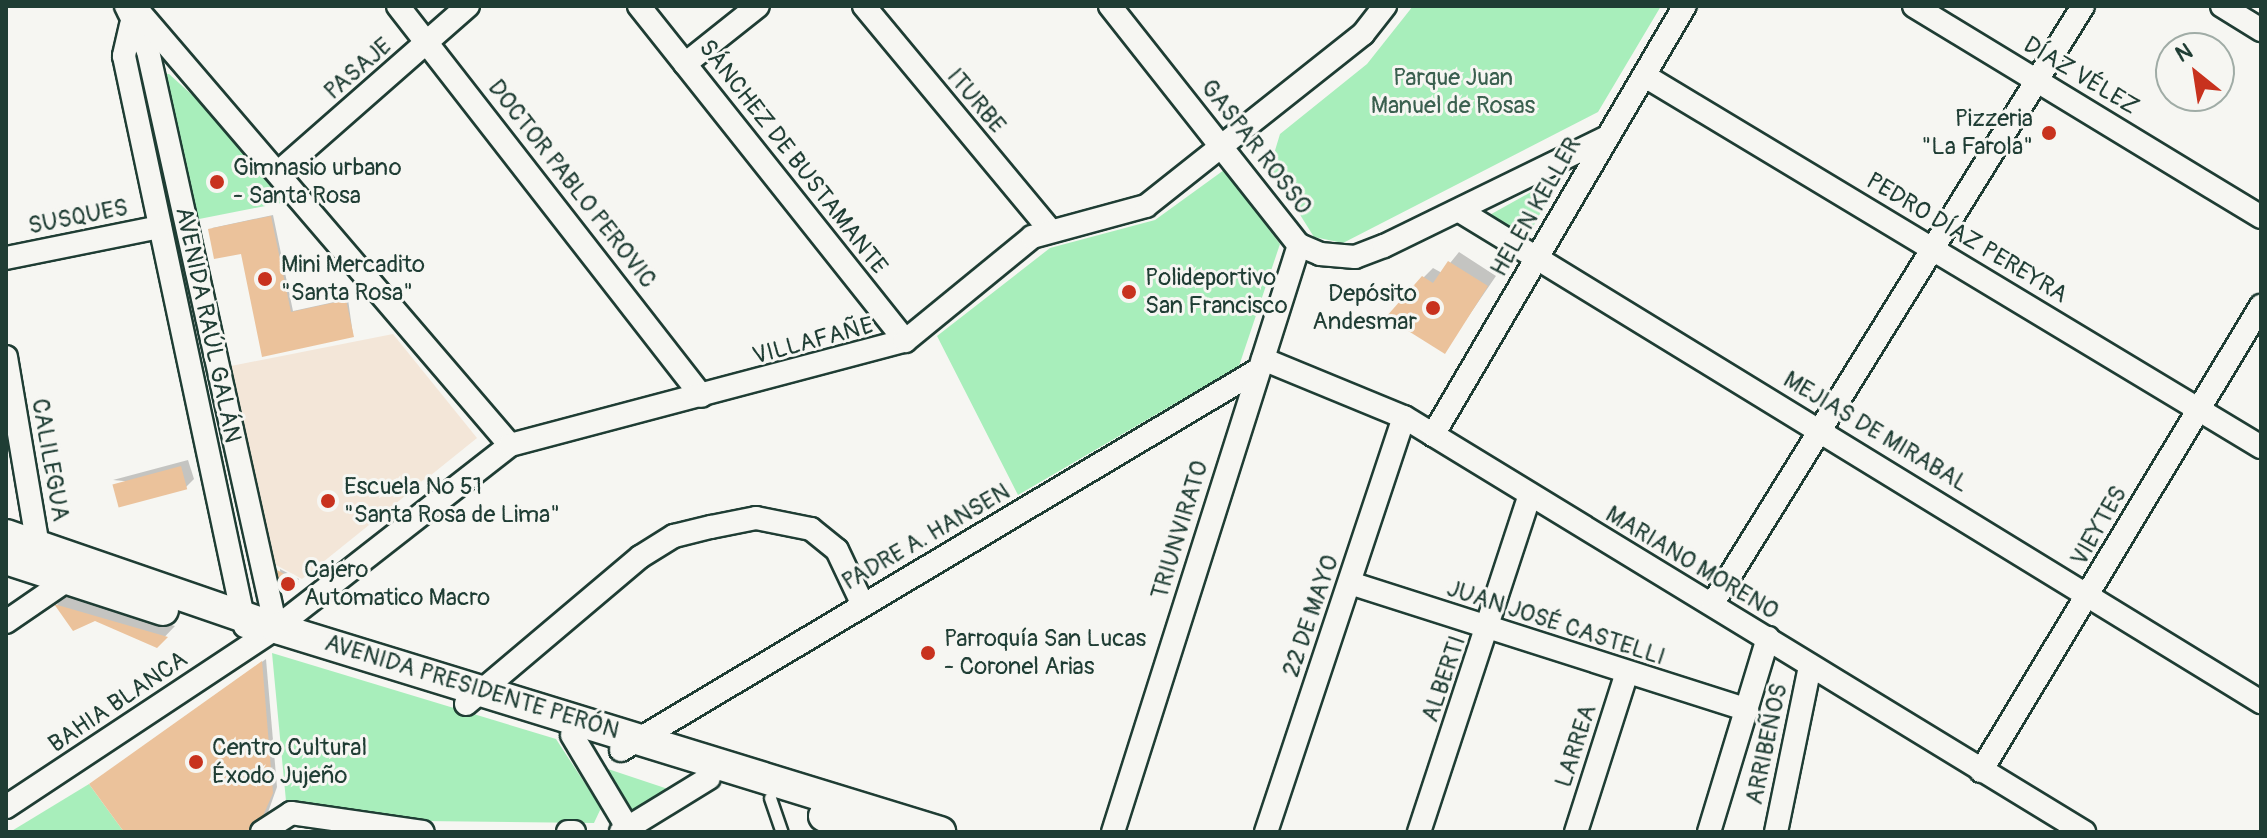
<!DOCTYPE html>
<meta charset="utf-8">
<style>
body{margin:0}
#map{position:relative;width:2267px;height:838px;overflow:hidden;background:#f6f6f2;font-family:Pangolin,sans-serif}
div>[style]{position:absolute}
[style*='--x']{left:calc(var(--x)*1px);top:calc(var(--y)*1px);width:calc(var(--w)*1px);rotate:calc(var(--a)*1deg)}
.built>*{inset:0;background:#f3e6d8}
.green>*{inset:0;background:#a8eebb}
.shadow>*{inset:0;background:#0003}
.building>*{inset:0;background:#ebc29b;transform-origin:0 0}
.roads{filter:drop-shadow(2px 0 #1f3d34) drop-shadow(-2px 0 #1f3d34) drop-shadow(0 2px #1f3d34) drop-shadow(0 -2px #1f3d34)}
.service>*{height:11px;margin:-5.5px;padding:0 5.5px;transform-origin:5.5px;border-radius:5.5px;background:#f6f6f2}
.minor>*{height:22px;margin:-11px;padding:0 11px;transform-origin:11px;border-radius:11px;background:#f6f6f2}
.secondary>*{height:30px;margin:-15px;padding:0 15px;transform-origin:15px;border-radius:15px;background:#f6f6f2}
.dots>*{width:22px;height:22px;translate:-50% -50%;box-sizing:border-box;border:4px solid #f6f6f2;border-radius:50%}
span{translate:-50% -50%;white-space:nowrap;text-align:center;line-height:1.15;-webkit-text-stroke:6px #f6f6f2;paint-order:stroke}
.street-label{font-size:24px;color:#1f3d34}
.park-label{font-size:24px;color:#3a604f}
.poi-label{font-size:24px;color:#1f3d34}
.right{translate:-100% -50%;text-align:right}
.left{translate:0 -50%;text-align:left}
.frame{position:absolute;inset:0;border:8px solid #1f3d34;pointer-events:none}
.north{position:absolute;left:2155px;top:32px;width:80px;height:80px;box-sizing:border-box;background:#f6f6f2;border:2px solid #a0aca6;border-radius:50%;rotate:330deg;font-size:22px;font-weight:700;line-height:32px;text-align:center;color:#1f3d34}
.north::after{content:'';display:block;margin:auto;width:28px;height:36px;background:#c8321e;clip-path:polygon(50% 0,100% 100%,50% 72%,0 100%)}
</style>
<div id="map">
<div class="built">
<div style="clip-path:polygon(393px 334px,477px 438px,302px 579px,276px 565px,221px 368px)"></div>
</div>
<div class="green">
<div style="clip-path:polygon(1413px 6px,1661px 6px,1598px 112px,1343px 243px,1314px 237px,1270px 167px,1280px 134px,1367px 64px)"></div>
<div style="clip-path:polygon(158px 74px,169px 74px,232px 131px,291px 201px,189px 221px)"></div>
<div style="clip-path:polygon(1224px 170px,1280px 244px,1239px 366px,1018px 495px,937px 336px,1050px 248px,1155px 220px)"></div>
<div style="clip-path:polygon(1560px 176px,1525px 242px,1486px 217px)"></div>
<div style="clip-path:polygon(272px 653px,556px 739px,601px 808px,594px 823px,422px 821px,286px 801px)"></div>
<div style="clip-path:polygon(596px 765px,677px 792px,631px 819px)"></div>
<div style="clip-path:polygon(89px 784px,124px 832px,10px 832px)"></div>
</div>
<div class="shadow">
<div style="clip-path:polygon(273px 215px,293px 311px,348px 299px,353px 335px,264px 354px,242px 251px,212px 228px)"></div>
<div style="clip-path:polygon(1459px 252px,1496px 276px,1444px 352px,1423px 278px,1433px 268px,1442px 273px)"></div>
<div style="clip-path:polygon(188px 460px,194px 479px,186px 487px,113px 480px)"></div>
<div style="clip-path:polygon(280px 569px,299px 579px,290px 592px,281px 586px)"></div>
<div style="clip-path:polygon(66px 595px,175px 626px,156px 646px,96px 619px,73px 628px,57px 604px)"></div>
<div style="clip-path:polygon(266px 659px,277px 787px,261px 832px,127px 832px,96px 780px)"></div>
</div>
<div class="building">
<div style="clip-path:polygon(271px 216px,291px 312px,346px 300px,354px 337px,262px 357px,241px 254px,214px 259px,208px 229px)"></div>
<div style="clip-path:polygon(1448px 261px,1488px 286px,1445px 354px,1386px 317px,1422px 276px,1433px 283px)"></div>
<div style="left:181px;top:466px;width:24px;height:71px;rotate:75deg"></div>
<div style="clip-path:polygon(277px 570px,299px 582px,290px 594px,279px 587px)"></div>
<div style="clip-path:polygon(54px 604px,168px 637px,157px 648px,95px 621px,73px 631px)"></div>
<div style="clip-path:polygon(262px 661px,273px 793px,256px 832px,124px 832px,89px 784px)"></div>
</div>
<div class="roads">
<div class="service">
<div style="--x:770;--y:798;--w:36;--a:71"></div>
</div>
<div class="minor">
<div style="--x:126;--y:6;--w:50;--a:63.9"></div>
<div style="--x:148;--y:51;--w:591;--a:77.49"></div>
<div style="--x:134;--y:6;--w:578;--a:49.42"></div>
<div style="--x:398;--y:6;--w:494;--a:52.1"></div>
<div style="--x:639;--y:6;--w:428;--a:51.5"></div>
<div style="--x:864;--y:6;--w:288;--a:50.3"></div>
<div style="--x:1110;--y:6;--w:305;--a:51.7"></div>
<div style="--x:1299;--y:245;--w:23;--a:23"></div>
<div style="--x:1320;--y:254;--w:35;--a:5"></div>
<div style="--x:1355;--y:257;--w:31;--a:-21"></div>
<div style="--x:1384;--y:246;--w:248;--a:-26"></div>
<div style="--x:1914;--y:6;--w:406;--a:31.3"></div>
<div style="--x:2222;--y:6;--w:46;--a:31.6"></div>
<div style="--x:131;--y:25;--w:32;--a:103"></div>
<div style="--x:124;--y:56;--w:583;--a:78.02"></div>
<div style="--x:685;--y:64;--w:93;--a:-38.5"></div>
<div style="--x:1645;--y:76;--w:719;--a:31.06"></div>
<div style="--x:281;--y:170;--w:249;--a:-41.3"></div>
<div style="--x:1460;--y:211;--w:940;--a:31.51"></div>
<div style="--x:6;--y:258;--w:157;--a:-11.4"></div>
<div style="--x:6;--y:357;--w:203;--a:80.4"></div>
<div style="--x:1263;--y:359;--w:152;--a:22.4"></div>
<div style="--x:1404;--y:417;--w:797;--a:31.4"></div>
<div style="--x:1433;--y:435;--w:498;--a:-59.6"></div>
<div style="--x:1350;--y:583;--w:417;--a:17.7"></div>
<div style="--x:1713;--y:603;--w:702;--a:-58.21"></div>
<div style="--x:6;--y:622;--w:74;--a:-34.5"></div>
<div style="--x:466;--y:704;--w:228;--a:-40.2"></div>
<div style="--x:640;--y:557;--w:40;--a:-32"></div>
<div style="--x:674;--y:536;--w:38;--a:-14"></div>
<div style="--x:711;--y:527;--w:46;--a:-11.3"></div>
<div style="--x:756;--y:518;--w:56;--a:11.3"></div>
<div style="--x:811;--y:529;--w:33;--a:39"></div>
<div style="--x:837;--y:550;--w:59;--a:64.7"></div>
<div style="--x:572;--y:735;--w:113;--a:59.1"></div>
<div style="--x:621;--y:750;--w:742;--a:-30.82"></div>
<div style="--x:1981;--y:771;--w:543;--a:-58.95"></div>
<div style="--x:6;--y:807;--w:324;--a:-33.5"></div>
<div style="--x:276;--y:628;--w:297;--a:-38"></div>
<div style="--x:510;--y:445;--w:408;--a:-14.8"></div>
<div style="--x:905;--y:341;--w:164;--a:-39.3"></div>
<div style="--x:1032;--y:237;--w:118;--a:-15.2"></div>
<div style="--x:1146;--y:206;--w:277;--a:-38.4"></div>
<div style="--x:1363;--y:34;--w:36;--a:-52"></div>
<div style="--x:262;--y:832;--w:35;--a:-33"></div>
<div style="--x:291;--y:813;--w:133;--a:8.2"></div>
<div style="--x:568;--y:832;--w:6;--a:0"></div>
<div style="--x:621;--y:832;--w:103;--a:-31.5"></div>
<div style="--x:1113;--y:832;--w:616;--a:-72.42"></div>
<div style="--x:1266;--y:832;--w:437;--a:-71.6"></div>
<div style="--x:1419;--y:832;--w:353;--a:-71.8"></div>
<div style="--x:1576;--y:832;--w:165;--a:-72.3"></div>
<div style="--x:1709;--y:832;--w:203;--a:-73.1"></div>
<div style="--x:1776;--y:832;--w:169;--a:-78.4"></div>
</div>
<div class="secondary">
<div style="--x:6;--y:535;--w:286;--a:19"></div>
<div style="--x:276;--y:628;--w:695;--a:17.08"></div>
<div style="--x:6;--y:559;--w:165;--a:18"></div>
<div style="--x:824;--y:816;--w:50;--a:18.8"></div>
</div>
</div>
<div class="dots">
<div style="left:2049px;top:133px;background:#c8321e"></div>
<div style="left:217px;top:182px;background:#c8321e"></div>
<div style="left:265px;top:279px;background:#c8321e"></div>
<div style="left:1129px;top:292px;background:#c8321e"></div>
<div style="left:1433px;top:308px;background:#c8321e"></div>
<div style="left:328px;top:501px;background:#c8321e"></div>
<div style="left:288px;top:584px;background:#c8321e"></div>
<div style="left:928px;top:653px;background:#c8321e"></div>
<div style="left:196px;top:762px;background:#c8321e"></div>
</div>
<div class="street-label">
<span style="left:358px;top:69px;rotate:-41deg">PASAJE</span>
<span style="left:2081px;top:76px;rotate:31deg">DÍAZ VÉLEZ</span>
<span style="left:976px;top:101px;rotate:50deg">ITURBE</span>
<span style="left:1256px;top:147px;rotate:52deg">GASPAR ROSSO</span>
<span style="left:793px;top:157px;rotate:52deg">SÁNCHEZ DE BUSTAMANTE</span>
<span style="left:572px;top:184px;rotate:52deg">DOCTOR PABLO PEROVIC</span>
<span style="left:1536px;top:207px;rotate:-60deg">HELEN KELLER</span>
<span style="left:78px;top:217px;rotate:-11deg">SUSQUES</span>
<span style="left:1967px;top:238px;rotate:31deg">PEDRO DÍAZ PEREYRA</span>
<span style="left:208px;top:325px;rotate:78deg">AVENIDA RAÚL GALÁN</span>
<span style="left:813px;top:341px;rotate:-15deg">VILLAFAÑE</span>
<span style="left:1876px;top:432px;rotate:31deg">MEJIAS DE MIRABAL</span>
<span style="left:50px;top:460px;rotate:80deg">CALILEGUA</span>
<span style="left:2099px;top:526px;rotate:-60deg">VIEYTES</span>
<span style="left:1180px;top:530px;rotate:-73deg">TRIUNVIRATO</span>
<span style="left:926px;top:537px;rotate:-30deg">PADRE A. HANSEN</span>
<span style="left:1692px;top:563px;rotate:31deg">MARIANO MORENO</span>
<span style="left:1311px;top:616px;rotate:-71deg">22 DE MAYO</span>
<span style="left:1556px;top:623px;rotate:18deg">JUAN JOSÉ CASTELLI</span>
<span style="left:1444px;top:679px;rotate:-71deg">ALBERTI</span>
<span style="left:472px;top:687px;rotate:17deg">AVENIDA PRESIDENTE PERÓN</span>
<span style="left:118px;top:702px;rotate:-34deg">BAHIA BLANCA</span>
<span style="left:1767px;top:744px;rotate:-78deg">ARRIBEÑOS</span>
<span style="left:1576px;top:746px;rotate:-72deg">LARREA</span>
</div>
<div class="park-label">
<span style="left:1453px;top:92px">Parque Juan<br>Manuel de Rosas</span>
</div>
<div class="poi-label">
<span class="right" style="left:2033px;top:133px">Pizzeria<br>"La Farola"</span>
<span class="left" style="left:233px;top:182px">Gimnasio urbano<br>- Santa Rosa</span>
<span class="left" style="left:281px;top:279px">Mini Mercadito<br>"Santa Rosa"</span>
<span class="left" style="left:1145px;top:292px">Polideportivo<br>San Francisco</span>
<span class="right" style="left:1417px;top:308px">Depósito<br>Andesmar</span>
<span class="left" style="left:344px;top:501px">Escuela Nº 51<br>"Santa Rosa de Lima"</span>
<span class="left" style="left:304px;top:584px">Cajero<br>Automatico Macro</span>
<span class="left" style="left:944px;top:653px">Parroquía San Lucas<br>- Coronel Arias</span>
<span class="left" style="left:212px;top:762px">Centro Cultural<br>Éxodo Jujeño</span>
</div>
<div class="frame"></div>
<div class="north">N</div>
</div>
